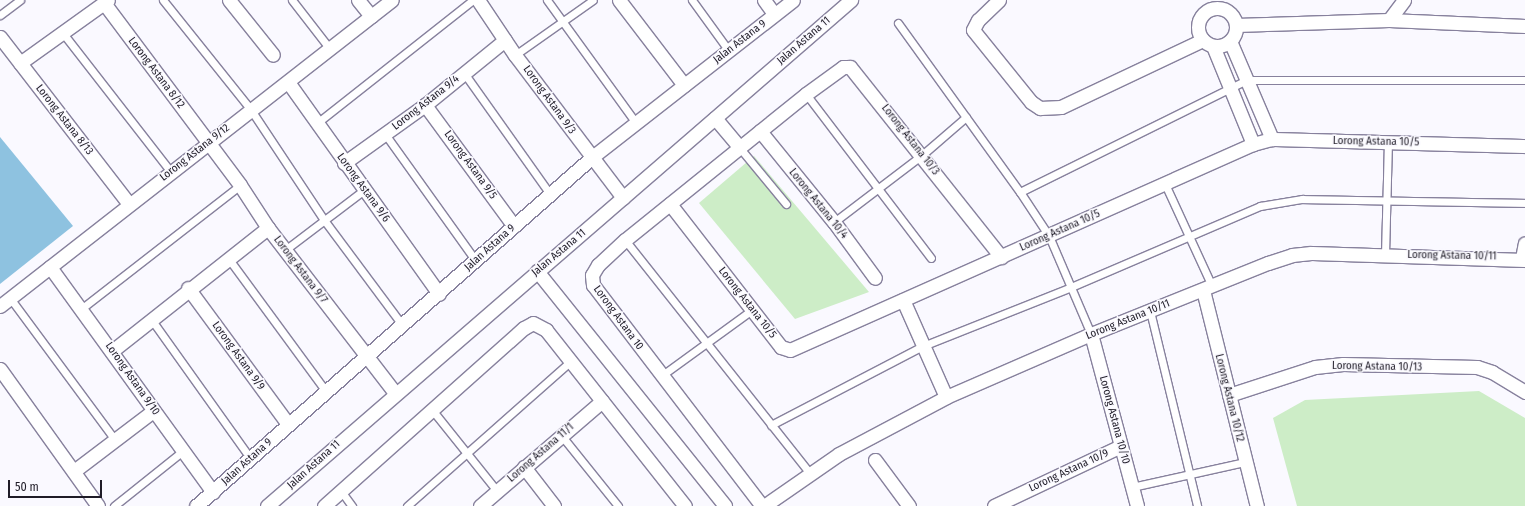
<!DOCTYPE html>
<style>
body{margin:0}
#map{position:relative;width:1525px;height:506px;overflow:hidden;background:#faf9ff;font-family:"Fira Sans Condensed",sans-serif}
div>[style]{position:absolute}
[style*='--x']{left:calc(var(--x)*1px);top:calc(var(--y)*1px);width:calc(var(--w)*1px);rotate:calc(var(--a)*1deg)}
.green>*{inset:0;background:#cdedc7}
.water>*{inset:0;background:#8ec2e0}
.roads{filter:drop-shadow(1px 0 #87819d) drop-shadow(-1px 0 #87819d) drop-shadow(0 1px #87819d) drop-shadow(0 -1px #87819d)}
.lane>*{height:7px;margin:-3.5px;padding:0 3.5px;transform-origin:3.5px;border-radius:3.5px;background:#fff}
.street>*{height:13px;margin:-6.5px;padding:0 6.5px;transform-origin:6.5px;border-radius:6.5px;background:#fff}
.street>.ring{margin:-6.5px;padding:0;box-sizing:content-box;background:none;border:13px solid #fff;border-radius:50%}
span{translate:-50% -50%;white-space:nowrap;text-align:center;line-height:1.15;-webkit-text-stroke:3px #faf9ff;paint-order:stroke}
.street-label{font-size:11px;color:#1f1c27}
.scale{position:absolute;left:8px;top:480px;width:94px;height:18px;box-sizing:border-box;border:2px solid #1f1c27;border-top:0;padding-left:5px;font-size:12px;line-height:14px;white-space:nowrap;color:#1f1c27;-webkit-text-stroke:3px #faf9ff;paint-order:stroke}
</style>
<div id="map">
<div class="green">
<div style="clip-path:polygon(754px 156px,869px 292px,795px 319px,699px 203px)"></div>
<div style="clip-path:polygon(1479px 391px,1525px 418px,1525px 506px,1297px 506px,1273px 418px,1305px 400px)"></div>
</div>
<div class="water">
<div style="clip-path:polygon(0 137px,73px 226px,0 284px)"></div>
</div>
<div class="roads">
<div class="lane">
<div style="--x:163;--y:0;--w:141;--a:51.3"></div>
<div style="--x:251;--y:110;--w:132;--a:56.4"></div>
<div style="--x:324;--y:220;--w:132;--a:53.3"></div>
<div style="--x:292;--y:0;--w:62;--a:52.2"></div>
<div style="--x:547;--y:0;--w:152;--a:54.1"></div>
<div style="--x:692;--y:0;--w:63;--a:54"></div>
<div style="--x:0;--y:15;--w:25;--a:-37"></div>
<div style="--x:898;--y:23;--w:208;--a:54.2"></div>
<div style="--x:1020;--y:192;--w:253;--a:-26.3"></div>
<div style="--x:1247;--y:80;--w:278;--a:0"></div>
<div style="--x:62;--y:32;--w:177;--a:52.1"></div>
<div style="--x:515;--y:55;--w:95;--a:-35.2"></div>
<div style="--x:464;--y:73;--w:148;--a:54.6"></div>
<div style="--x:806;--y:94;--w:206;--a:52.7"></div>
<div style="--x:317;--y:123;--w:199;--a:-38.3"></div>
<div style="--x:385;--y:134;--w:156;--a:54.4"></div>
<div style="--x:739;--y:147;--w:74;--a:50.5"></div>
<div style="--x:1165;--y:184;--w:112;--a:65.3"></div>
<div style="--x:1020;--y:192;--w:53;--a:56.6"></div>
<div style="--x:1049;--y:236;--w:107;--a:66.8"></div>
<div style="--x:834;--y:222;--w:111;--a:-37.3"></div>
<div style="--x:922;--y:155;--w:58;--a:-40.8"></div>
<div style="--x:625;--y:240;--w:298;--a:51.6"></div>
<div style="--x:285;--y:250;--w:99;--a:-37.2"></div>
<div style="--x:1385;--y:255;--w:112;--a:-88.5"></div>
<div style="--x:228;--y:258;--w:167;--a:53.7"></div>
<div style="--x:10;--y:298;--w:177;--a:53.5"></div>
<div style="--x:81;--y:309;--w:202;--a:-37.9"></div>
<div style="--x:1150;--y:311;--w:201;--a:76.4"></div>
<div style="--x:151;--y:319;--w:172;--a:54.5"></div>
<div style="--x:661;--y:376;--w:112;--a:-36"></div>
<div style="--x:433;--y:411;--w:102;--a:51.3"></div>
<div style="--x:771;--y:425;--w:171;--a:-27.5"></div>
<div style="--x:923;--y:346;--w:159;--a:-21.7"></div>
<div style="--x:1071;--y:287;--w:206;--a:-23.2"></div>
<div style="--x:1260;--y:206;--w:43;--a:-9.5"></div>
<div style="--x:1302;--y:199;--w:223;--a:1"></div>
<div style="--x:561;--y:435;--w:91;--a:51.2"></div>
<div style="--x:1132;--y:487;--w:116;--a:-12.5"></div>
<div style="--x:341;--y:491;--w:19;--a:54"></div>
<div style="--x:114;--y:506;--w:88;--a:-38.6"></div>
<div style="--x:407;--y:506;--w:219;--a:-41.5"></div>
</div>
<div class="street">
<div style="--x:229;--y:0;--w:70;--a:51.3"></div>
<div style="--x:358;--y:0;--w:21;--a:51"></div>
<div style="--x:478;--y:0;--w:66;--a:56.1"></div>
<div style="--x:515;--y:55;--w:179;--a:52.9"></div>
<div style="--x:619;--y:0;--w:107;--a:52.6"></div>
<div style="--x:764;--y:0;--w:17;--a:54"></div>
<div style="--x:999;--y:0;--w:29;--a:136"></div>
<div style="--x:978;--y:20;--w:11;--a:117"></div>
<div style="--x:973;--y:30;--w:92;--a:51.1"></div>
<div style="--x:1031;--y:102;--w:11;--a:34"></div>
<div style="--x:1040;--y:108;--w:21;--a:-3"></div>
<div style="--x:1061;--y:107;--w:157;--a:-25.3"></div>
<div style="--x:104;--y:3;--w:227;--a:53.2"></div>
<div style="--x:240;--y:185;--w:51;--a:56.9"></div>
<div style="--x:268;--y:228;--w:208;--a:52.4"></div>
<div class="ring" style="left:1198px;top:8px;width:25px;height:25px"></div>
<div style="--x:1389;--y:20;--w:25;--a:-53"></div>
<div style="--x:1236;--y:25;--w:153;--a:-1.9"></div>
<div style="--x:1389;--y:20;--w:136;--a:2.5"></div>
<div style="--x:0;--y:37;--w:211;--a:52.3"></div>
<div style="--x:1230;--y:41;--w:107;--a:66.8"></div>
<div style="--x:1213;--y:46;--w:106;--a:67.8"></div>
<div style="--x:20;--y:63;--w:108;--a:-35.6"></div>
<div style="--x:288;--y:82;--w:260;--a:54.5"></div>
<div style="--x:425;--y:105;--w:150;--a:53.7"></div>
<div style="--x:715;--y:118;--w:38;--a:50"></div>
<div style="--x:760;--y:131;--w:117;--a:50.9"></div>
<div style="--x:834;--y:222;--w:69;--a:53.8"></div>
<div style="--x:344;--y:163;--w:100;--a:-35.6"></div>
<div style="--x:425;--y:105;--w:103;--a:-39.1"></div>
<div style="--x:670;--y:204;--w:181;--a:52.2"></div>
<div style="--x:781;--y:347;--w:9;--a:18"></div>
<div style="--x:790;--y:350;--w:507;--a:-23.99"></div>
<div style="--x:1253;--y:144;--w:20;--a:-15"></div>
<div style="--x:1272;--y:139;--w:253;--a:1.6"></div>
<div style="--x:1522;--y:258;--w:15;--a:-79"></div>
<div style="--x:50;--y:267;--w:278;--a:54.1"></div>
<div style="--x:537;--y:271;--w:301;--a:51.3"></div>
<div style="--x:188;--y:288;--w:169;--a:53.7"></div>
<div style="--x:1203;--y:290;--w:223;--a:76"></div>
<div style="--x:903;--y:300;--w:106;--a:66.1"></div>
<div style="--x:0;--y:306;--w:497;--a:-38"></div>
<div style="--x:1091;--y:334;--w:178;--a:75"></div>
<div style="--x:112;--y:351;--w:199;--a:-38.3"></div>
<div style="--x:0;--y:369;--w:168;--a:54.4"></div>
<div style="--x:1229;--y:395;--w:90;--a:-18"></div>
<div style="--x:1315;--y:367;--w:28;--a:-6"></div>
<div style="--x:1343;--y:364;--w:134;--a:1.3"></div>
<div style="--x:1477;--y:367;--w:16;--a:18"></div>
<div style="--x:1492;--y:372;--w:39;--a:31"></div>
<div style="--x:875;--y:460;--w:57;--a:53.5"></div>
<div style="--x:524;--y:467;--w:49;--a:52.4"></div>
<div style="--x:74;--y:471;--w:99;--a:-37.2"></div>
<div style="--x:196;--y:506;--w:526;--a:-41.38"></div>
<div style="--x:591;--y:158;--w:256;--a:-38"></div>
<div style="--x:267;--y:506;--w:773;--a:-40.91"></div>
<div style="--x:324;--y:506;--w:268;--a:-41.7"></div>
<div style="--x:524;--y:328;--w:10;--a:-29"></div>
<div style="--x:533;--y:323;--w:15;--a:28"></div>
<div style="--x:546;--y:330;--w:224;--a:51.7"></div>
<div style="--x:480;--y:506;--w:161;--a:-40.7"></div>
<div style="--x:762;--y:506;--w:278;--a:-127.4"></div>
<div style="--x:593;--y:285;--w:10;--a:-96"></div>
<div style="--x:592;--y:275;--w:12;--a:-59"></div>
<div style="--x:598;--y:265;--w:37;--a:-43"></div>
<div style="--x:625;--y:240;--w:233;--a:-38.9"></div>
<div style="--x:806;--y:94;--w:46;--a:-36.1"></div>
<div style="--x:843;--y:67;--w:7;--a:0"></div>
<div style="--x:850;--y:67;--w:243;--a:51.5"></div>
<div style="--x:764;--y:506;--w:91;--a:-34.7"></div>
<div style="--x:839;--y:454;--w:121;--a:-28"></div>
<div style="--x:946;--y:397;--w:158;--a:-23.5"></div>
<div style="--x:1091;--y:334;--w:191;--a:-21.9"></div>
<div style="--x:1268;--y:263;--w:25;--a:-18"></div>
<div style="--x:1292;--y:255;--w:19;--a:-6"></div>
<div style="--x:1311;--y:253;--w:214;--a:1.9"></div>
<div style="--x:994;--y:506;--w:140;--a:-25.3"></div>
</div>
</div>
<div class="street-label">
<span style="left:804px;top:41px;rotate:-41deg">Jalan Astana 11</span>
<span style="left:740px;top:42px;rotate:-38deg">Jalan Astana 9</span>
<span style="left:156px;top:73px;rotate:53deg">Lorong Astana 8/12</span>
<span style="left:549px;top:100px;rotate:54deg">Lorong Astana 9/3</span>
<span style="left:426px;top:103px;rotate:-38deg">Lorong Astana 9/4</span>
<span style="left:64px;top:120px;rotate:52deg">Lorong Astana 8/13</span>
<span style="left:910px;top:140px;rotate:52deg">Lorong Astana 10/3</span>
<span style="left:1376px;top:142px;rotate:1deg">Lorong Astana 10/5</span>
<span style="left:195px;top:153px;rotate:-38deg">Lorong Astana 9/12</span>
<span style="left:470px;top:165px;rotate:54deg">Lorong Astana 9/5</span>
<span style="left:363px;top:188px;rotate:54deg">Lorong Astana 9/6</span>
<span style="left:818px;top:204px;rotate:51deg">Lorong Astana 10/4</span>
<span style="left:1060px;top:231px;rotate:-24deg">Lorong Astana 10/5</span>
<span style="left:490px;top:248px;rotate:-42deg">Jalan Astana 9</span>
<span style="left:559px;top:253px;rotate:-40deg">Jalan Astana 11</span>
<span style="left:1452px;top:256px;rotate:1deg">Lorong Astana 10/11</span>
<span style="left:300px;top:270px;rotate:53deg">Lorong Astana 9/7</span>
<span style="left:747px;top:303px;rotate:52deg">Lorong Astana 10/5</span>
<span style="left:618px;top:318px;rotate:54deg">Lorong Astana 10</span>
<span style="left:1128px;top:320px;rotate:-22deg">Lorong Astana 10/11</span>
<span style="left:238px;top:356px;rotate:54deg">Lorong Astana 9/9</span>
<span style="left:1377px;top:367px;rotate:1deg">Lorong Astana 10/13</span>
<span style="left:132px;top:379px;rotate:55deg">Lorong Astana 9/10</span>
<span style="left:1229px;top:398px;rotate:76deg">Lorong Astana 10/12</span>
<span style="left:1114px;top:420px;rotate:75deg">Lorong Astana 10/10</span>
<span style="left:541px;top:453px;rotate:-41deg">Lorong Astana 11/1</span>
<span style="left:247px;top:462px;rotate:-42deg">Jalan Astana 9</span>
<span style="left:314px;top:465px;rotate:-42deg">Jalan Astana 11</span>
<span style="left:1069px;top:471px;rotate:-25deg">Lorong Astana 10/9</span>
</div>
<div class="scale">50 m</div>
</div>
